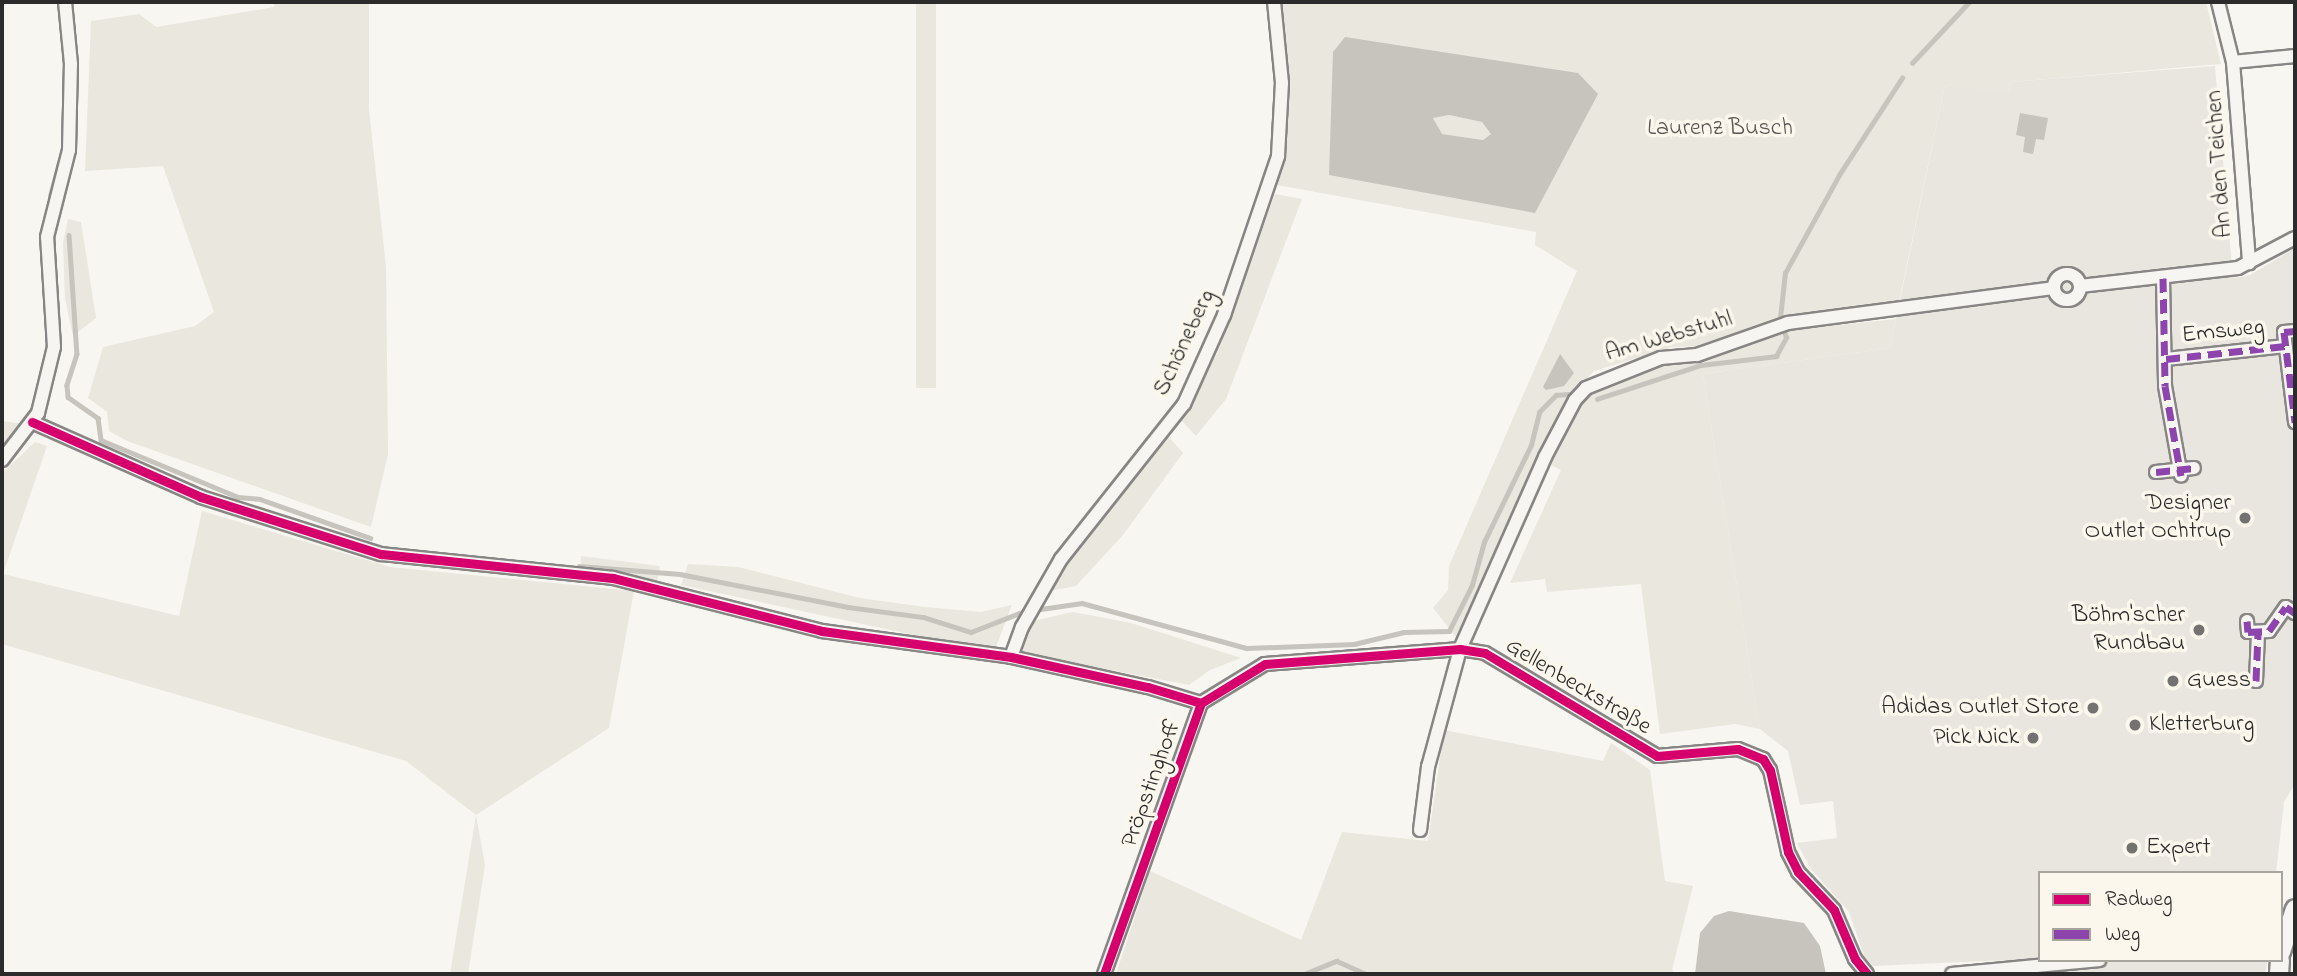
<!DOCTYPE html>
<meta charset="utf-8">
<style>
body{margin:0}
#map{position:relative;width:2297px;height:976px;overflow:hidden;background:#f8f6f0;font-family:"Indie Flower",sans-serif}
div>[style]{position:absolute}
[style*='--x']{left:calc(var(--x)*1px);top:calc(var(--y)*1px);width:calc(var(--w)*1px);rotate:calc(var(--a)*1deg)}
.built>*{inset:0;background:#e9e6df}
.green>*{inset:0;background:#e9e7de;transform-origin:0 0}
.water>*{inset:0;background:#c6c4bd}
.stream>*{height:4.5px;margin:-2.25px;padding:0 2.25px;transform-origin:2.25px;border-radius:2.25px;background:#c6c4bd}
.roads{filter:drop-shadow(2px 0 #878684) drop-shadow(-2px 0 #878684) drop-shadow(0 2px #878684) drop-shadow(0 -2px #878684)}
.street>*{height:12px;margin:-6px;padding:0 6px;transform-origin:6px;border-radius:6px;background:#f6f5f1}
.street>.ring{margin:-6px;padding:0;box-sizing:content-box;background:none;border:12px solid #f6f5f1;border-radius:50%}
.secondary>*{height:18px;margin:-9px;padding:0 9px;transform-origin:9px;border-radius:9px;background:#f6f5f1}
.quiet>*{height:7px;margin-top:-3.5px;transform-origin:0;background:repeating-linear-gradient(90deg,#8e44ad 0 14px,transparent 0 21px)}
.cycleway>*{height:9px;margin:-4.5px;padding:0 4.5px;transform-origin:4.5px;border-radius:4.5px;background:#d6006c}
.dots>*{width:19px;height:19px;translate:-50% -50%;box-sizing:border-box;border:4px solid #fbf7ec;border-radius:50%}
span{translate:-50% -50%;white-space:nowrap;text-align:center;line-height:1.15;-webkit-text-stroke:7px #fbf7ec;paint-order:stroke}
.park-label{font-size:24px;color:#585754}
.street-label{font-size:24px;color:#2b2b2b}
.poi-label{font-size:24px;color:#2b2b2b}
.right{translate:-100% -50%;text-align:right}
.left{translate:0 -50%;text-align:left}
.frame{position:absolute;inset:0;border:4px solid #2b2b2b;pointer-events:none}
.legend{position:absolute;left:2038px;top:871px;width:245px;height:91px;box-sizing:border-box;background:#fbf7ec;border:2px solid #a8a59f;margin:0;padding:9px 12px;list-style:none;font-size:21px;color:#2b2b2b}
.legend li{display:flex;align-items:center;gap:14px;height:35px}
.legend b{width:35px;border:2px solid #a8a59f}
</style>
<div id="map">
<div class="built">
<div style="clip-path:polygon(2215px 66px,2233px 278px,2250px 275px,2295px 248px,2295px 784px,2284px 802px,2276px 873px,2040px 873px,2040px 960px,2268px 960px,2265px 974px,2009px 974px,2008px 960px,1873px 966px,1864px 956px,1849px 912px,1811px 869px,1797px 843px,1837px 838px,1833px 801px,1800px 805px,1788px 751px,1760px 729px,1703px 374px,1890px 348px,1945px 85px,2009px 92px,2011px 82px)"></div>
</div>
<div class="green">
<div style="clip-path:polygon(274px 2px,369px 2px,369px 109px,386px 267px,388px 454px,371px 527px,127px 441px,109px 431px,107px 412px,88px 398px,103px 347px,195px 326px,214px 312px,163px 166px,85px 171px,91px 21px,139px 14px,156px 27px,274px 7px)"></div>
<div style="left:916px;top:2px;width:20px;height:386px"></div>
<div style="clip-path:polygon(evenodd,1281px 2px,2206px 2px,2221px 64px,2011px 82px,2009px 93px,1945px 85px,1899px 302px,1780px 318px,1705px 346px,1673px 347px,1594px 371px,1565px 403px,1456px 637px,1433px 608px,1448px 590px,1449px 566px,1577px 271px,1535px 245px,1536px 232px,1277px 185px,1285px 157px,1288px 83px,1281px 2px,1333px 52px,1577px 73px,1535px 213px,1333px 52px)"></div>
<div style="clip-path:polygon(1449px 115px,1482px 122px,1492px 133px,1483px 140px,1441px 134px,1433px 117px)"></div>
<div style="clip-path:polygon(1275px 194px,1302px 199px,1226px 399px,1196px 436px,1179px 418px,1217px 354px)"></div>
<div style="clip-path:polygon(68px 219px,81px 222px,96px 318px,73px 336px,65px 299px,63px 243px)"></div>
<div style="clip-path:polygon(1896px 319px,1890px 348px,1703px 374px,1760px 729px,1735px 724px,1660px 734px,1641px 584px,1547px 592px,1545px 579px,1510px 583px,1561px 470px,1551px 465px,1579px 407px,1601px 384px,1661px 365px,1712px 357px,1792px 330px)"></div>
<div style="clip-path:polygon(2px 421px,25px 424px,2px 452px)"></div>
<div style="clip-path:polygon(1167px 435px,1183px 453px,1123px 535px,1076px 586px,1045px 592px)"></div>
<div style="clip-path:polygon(35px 442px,47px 446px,3px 574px,179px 616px,202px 511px,390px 567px,634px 591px,609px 728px,476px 815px,485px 865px,468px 974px,450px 974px,476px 815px,406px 761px,2px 644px,2px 473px)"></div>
<div style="clip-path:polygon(581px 556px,660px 566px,657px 582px,581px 570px)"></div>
<div style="clip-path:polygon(688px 564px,738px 567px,860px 598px,925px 607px,981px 612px,1012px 605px,996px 647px,923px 637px,681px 585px)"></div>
<div style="clip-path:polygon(1073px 612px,1131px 623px,1241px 658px,1210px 670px,1189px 685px,1018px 652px,1029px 622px)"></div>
<div style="clip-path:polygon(1444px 730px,1603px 761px,1611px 743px,1650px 770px,1665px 881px,1693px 886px,1672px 970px,1675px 974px,1116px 974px,1150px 871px,1301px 940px,1342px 832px,1428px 841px)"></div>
</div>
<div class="water">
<div style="clip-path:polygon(evenodd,1345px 37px,1578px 73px,1598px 94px,1535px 213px,1329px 175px,1333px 52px,1345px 37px,1449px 115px,1482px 122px,1491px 134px,1483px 140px,1442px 134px,1433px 118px,1449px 115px)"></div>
<div style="clip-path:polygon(2020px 113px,2048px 118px,2044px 140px,2036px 139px,2033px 154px,2023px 152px,2025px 137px,2016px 135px)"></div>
<div style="clip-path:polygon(1560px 354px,1574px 373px,1564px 386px,1546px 390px,1543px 387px)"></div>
<div style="clip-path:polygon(1729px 911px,1804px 923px,1820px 946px,1826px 974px,1695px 974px,1700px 933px,1714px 916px)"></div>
</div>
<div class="stream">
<div style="--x:1912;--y:63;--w:83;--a:-46.9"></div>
<div style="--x:50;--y:196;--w:35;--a:-75"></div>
<div style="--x:69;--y:235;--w:119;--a:86.2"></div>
<div style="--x:77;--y:354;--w:33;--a:108"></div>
<div style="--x:67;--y:385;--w:12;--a:85"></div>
<div style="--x:68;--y:397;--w:37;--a:35"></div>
<div style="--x:98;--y:418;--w:22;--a:82"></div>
<div style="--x:101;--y:440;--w:148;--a:22.6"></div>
<div style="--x:238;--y:497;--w:22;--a:5"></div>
<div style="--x:260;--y:499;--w:117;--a:19.5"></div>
<div style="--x:1780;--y:318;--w:45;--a:-83.7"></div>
<div style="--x:1785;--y:273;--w:112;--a:-61.1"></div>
<div style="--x:1839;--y:175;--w:116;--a:-57"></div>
<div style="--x:1597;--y:399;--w:109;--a:-18.1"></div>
<div style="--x:1701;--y:365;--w:76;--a:-6.8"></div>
<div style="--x:1776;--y:356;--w:21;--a:-61"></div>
<div style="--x:1786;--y:338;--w:7;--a:-106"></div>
<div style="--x:579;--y:566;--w:101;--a:4.5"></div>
<div style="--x:680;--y:574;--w:171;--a:11.1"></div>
<div style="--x:848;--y:607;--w:76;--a:7.6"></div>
<div style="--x:923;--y:617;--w:50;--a:17.4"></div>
<div style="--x:971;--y:632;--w:55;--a:-21.4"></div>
<div style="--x:1041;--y:609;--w:41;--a:-8.3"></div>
<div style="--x:1082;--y:603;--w:171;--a:15.3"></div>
<div style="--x:1247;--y:648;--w:107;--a:-2.1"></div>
<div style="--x:1354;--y:644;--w:51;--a:-13.5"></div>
<div style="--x:1404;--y:632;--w:45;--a:-1.3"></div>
<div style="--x:1449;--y:631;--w:51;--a:-63.4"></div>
<div style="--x:1472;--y:585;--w:45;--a:-74.4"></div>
<div style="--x:1484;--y:542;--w:108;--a:-64.1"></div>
<div style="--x:1531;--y:445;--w:34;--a:-76"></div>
<div style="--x:1539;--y:412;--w:24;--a:-45"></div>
<div style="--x:1556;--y:395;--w:12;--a:-5"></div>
<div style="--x:1304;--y:974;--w:35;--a:-22"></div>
<div style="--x:1337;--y:961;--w:32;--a:24"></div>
<div style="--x:2163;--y:974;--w:45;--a:0"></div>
</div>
<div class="roads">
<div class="street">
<div style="--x:2218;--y:2;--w:62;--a:76"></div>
<div style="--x:2233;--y:62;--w:202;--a:85.4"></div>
<div style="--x:2233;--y:62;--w:62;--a:-5.5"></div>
<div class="ring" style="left:2054px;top:274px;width:14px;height:14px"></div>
<div style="--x:2163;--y:278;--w:108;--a:88.9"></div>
<div style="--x:2165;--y:386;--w:91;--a:79.9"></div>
<div style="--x:2080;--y:286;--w:159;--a:-6.5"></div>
<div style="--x:2238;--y:268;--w:64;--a:-27.8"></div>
<div style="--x:2295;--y:331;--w:11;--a:175"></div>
<div style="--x:2284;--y:332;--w:91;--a:83"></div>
<div style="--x:2166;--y:359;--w:120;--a:-6.2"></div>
<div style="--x:32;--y:422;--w:185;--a:23.9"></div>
<div style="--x:201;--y:497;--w:189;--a:17.6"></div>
<div style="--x:381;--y:554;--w:233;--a:5.9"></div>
<div style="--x:613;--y:578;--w:216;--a:14.2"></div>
<div style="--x:822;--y:631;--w:191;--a:7.8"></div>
<div style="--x:1011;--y:657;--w:140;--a:12.4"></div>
<div style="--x:1148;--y:687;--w:55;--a:16.8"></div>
<div style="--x:2;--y:460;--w:59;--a:-52.5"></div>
<div style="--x:38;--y:413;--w:68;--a:-76.4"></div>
<div style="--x:54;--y:347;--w:110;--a:-93.6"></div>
<div style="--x:47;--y:237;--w:90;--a:-75.8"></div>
<div style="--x:69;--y:150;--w:86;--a:-88.7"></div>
<div style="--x:71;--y:64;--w:62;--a:-95.5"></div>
<div style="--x:2156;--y:472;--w:38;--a:-6"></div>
<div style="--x:2247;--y:621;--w:11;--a:85"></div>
<div style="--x:2248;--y:632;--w:21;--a:-3"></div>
<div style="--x:2269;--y:631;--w:29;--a:-55"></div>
<div style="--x:2286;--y:607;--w:11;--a:34"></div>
<div style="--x:1011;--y:657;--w:32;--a:-70"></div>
<div style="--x:1022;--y:627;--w:78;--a:-60.2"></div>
<div style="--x:1061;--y:559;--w:198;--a:-51.6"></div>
<div style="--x:1184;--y:404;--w:98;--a:-65.8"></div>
<div style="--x:1224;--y:315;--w:168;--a:-71.2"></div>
<div style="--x:1278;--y:156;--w:73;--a:-86.9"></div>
<div style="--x:1282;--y:83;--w:81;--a:-95.6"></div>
<div style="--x:2256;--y:681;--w:48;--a:-87.6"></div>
<div style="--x:1420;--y:830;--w:64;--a:-82.8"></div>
<div style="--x:1428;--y:767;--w:122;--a:-74.8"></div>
<div style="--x:1460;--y:649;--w:210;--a:-66.1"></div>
<div style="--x:1545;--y:457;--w:64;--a:-62.2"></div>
<div style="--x:1575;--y:400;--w:16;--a:-47"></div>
<div style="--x:1586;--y:388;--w:81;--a:-21.8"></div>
<div style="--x:1661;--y:358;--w:36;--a:-5"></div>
<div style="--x:1697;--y:355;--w:96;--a:-19.4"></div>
<div style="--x:1788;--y:323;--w:267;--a:-7.5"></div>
<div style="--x:1104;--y:974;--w:288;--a:-70.3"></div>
<div style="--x:1201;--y:703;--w:75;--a:-31.4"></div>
<div style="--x:1265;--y:664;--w:196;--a:-4.4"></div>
<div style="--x:1460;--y:649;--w:25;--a:9"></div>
<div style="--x:1485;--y:653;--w:200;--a:30.9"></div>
<div style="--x:1657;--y:756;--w:81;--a:-4.9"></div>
<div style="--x:1738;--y:749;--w:27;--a:22"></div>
<div style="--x:1763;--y:759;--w:13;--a:58"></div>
<div style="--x:1770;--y:770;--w:84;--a:77.6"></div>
<div style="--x:1788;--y:852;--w:22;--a:63"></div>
<div style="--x:1798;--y:872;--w:52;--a:46.5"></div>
<div style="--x:1834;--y:910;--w:53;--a:66.8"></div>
<div style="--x:1855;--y:959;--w:19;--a:51"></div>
<div style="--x:1952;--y:974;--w:148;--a:-5.4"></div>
</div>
<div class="secondary">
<div style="--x:2281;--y:952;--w:45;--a:-72"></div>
<div style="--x:2279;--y:974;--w:14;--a:-86"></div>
</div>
</div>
<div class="quiet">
<div style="--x:2163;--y:278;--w:108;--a:88.9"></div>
<div style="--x:2165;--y:386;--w:91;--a:79.9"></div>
<div style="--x:2295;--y:331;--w:11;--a:175"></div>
<div style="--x:2284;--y:332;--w:91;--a:83"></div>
<div style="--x:2166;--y:359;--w:120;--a:-6.2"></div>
<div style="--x:2156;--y:472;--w:38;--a:-6"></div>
<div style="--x:2247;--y:621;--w:11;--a:85"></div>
<div style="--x:2248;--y:632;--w:21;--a:-3"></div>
<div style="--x:2269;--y:631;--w:29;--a:-55"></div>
<div style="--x:2286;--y:607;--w:11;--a:34"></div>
<div style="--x:2256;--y:681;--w:48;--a:-87.6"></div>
</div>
<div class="cycleway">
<div style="--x:32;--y:422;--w:185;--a:23.9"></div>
<div style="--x:201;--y:497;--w:189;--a:17.6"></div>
<div style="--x:381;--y:554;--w:233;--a:5.9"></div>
<div style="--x:613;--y:578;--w:216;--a:14.2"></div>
<div style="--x:822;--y:631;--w:191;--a:7.8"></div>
<div style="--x:1011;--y:657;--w:140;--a:12.4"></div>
<div style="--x:1148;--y:687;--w:55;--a:16.8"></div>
<div style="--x:1104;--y:974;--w:288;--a:-70.3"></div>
<div style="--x:1201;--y:703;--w:75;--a:-31.4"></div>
<div style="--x:1265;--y:664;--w:196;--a:-4.4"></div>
<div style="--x:1460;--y:649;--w:25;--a:9"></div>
<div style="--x:1485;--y:653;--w:200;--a:30.9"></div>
<div style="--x:1657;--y:756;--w:81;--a:-4.9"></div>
<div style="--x:1738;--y:749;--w:27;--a:22"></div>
<div style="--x:1763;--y:759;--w:13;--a:58"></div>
<div style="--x:1770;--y:770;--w:84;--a:77.6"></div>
<div style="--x:1788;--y:852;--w:22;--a:63"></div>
<div style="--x:1798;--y:872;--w:52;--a:46.5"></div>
<div style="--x:1834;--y:910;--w:53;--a:66.8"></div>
<div style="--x:1855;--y:959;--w:19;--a:51"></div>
</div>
<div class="dots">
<div style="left:2245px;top:518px;background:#737270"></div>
<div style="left:2199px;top:630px;background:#737270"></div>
<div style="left:2173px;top:681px;background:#737270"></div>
<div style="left:2093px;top:708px;background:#737270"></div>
<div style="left:2135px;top:725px;background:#737270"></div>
<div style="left:2033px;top:738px;background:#737270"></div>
<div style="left:2132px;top:848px;background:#737270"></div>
</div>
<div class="park-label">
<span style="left:1720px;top:129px">Laurenz Busch</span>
</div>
<div class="street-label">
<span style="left:2220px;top:164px;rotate:-94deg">An den Teichen</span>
<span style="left:2223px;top:332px;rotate:-6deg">Emsweg</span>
<span style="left:1669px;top:337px;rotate:-16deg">Am Webstuhl</span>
<span style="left:1185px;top:343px;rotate:-65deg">Schöneberg</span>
<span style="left:1578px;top:687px;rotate:31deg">Gellenbeckstraße</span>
<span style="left:1152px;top:784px;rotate:-70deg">Pröpstinghoff</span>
</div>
<div class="poi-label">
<span class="right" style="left:2231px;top:518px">Designer<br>Outlet Ochtrup</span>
<span class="right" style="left:2185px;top:630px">Böhm'scher<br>Rundbau</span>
<span class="left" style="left:2187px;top:681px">Guess</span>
<span class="right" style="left:2079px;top:708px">Adidas Outlet Store</span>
<span class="left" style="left:2149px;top:725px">Kletterburg</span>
<span class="right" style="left:2019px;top:738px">Pick Nick</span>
<span class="left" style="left:2146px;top:848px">Expert</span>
</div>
<div class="frame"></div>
<ul class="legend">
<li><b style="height:9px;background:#d6006c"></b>Radweg</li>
<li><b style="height:9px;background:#8e44ad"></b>Weg</li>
</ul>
</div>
